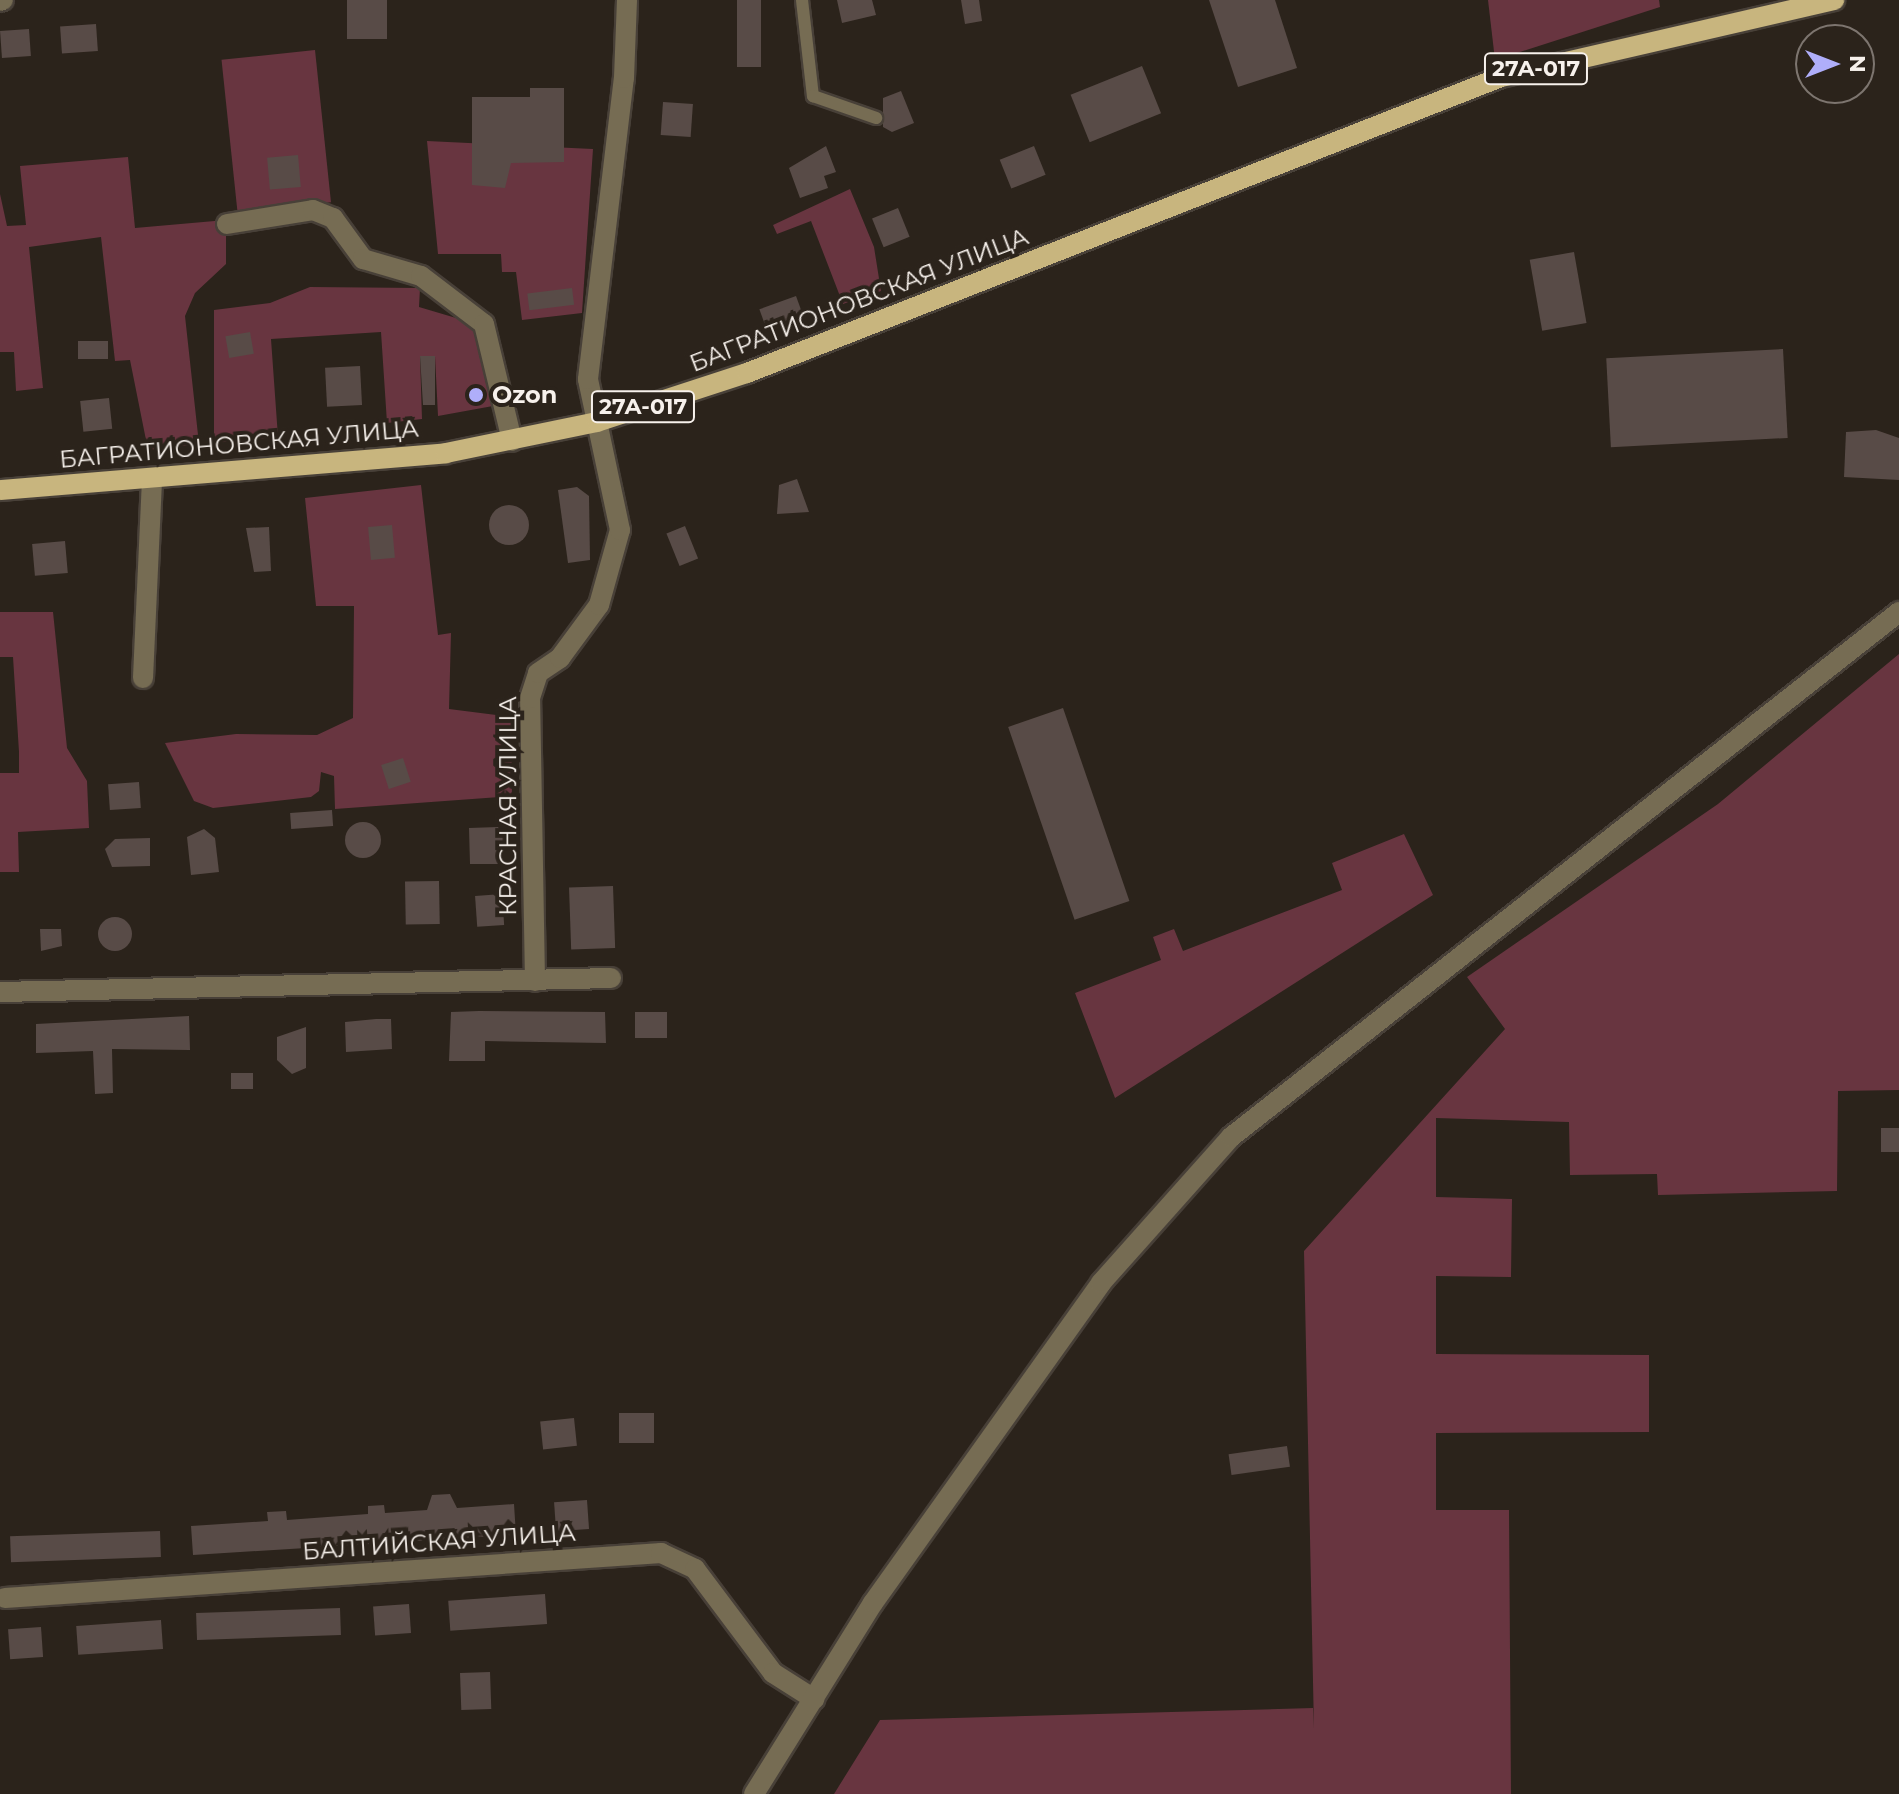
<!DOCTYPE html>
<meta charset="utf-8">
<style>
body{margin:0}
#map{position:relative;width:1899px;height:1794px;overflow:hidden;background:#2b231b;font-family:Montserrat,sans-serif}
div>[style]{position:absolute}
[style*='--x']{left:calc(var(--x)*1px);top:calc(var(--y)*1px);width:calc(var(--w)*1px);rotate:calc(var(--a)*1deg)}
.green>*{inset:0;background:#683540;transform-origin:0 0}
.building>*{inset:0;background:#584b47;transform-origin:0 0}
.round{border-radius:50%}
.roads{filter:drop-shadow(2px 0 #484038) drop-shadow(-2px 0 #484038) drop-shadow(0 2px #484038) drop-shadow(0 -2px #484038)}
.service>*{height:12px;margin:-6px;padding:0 6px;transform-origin:6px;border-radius:6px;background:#766c53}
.minor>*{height:20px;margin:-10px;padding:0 10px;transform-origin:10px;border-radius:10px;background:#766c53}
.primary>*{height:20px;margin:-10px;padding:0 10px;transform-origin:10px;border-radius:10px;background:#c8b57e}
.dots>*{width:22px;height:22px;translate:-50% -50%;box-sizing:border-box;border:4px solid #2b231b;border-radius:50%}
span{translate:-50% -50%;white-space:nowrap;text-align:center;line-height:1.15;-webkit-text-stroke:8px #2b231b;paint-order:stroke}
.shield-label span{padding:2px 6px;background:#2b231b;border:2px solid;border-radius:6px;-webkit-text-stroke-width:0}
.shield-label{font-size:22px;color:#f7f1ec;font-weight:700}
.street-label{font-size:24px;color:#f7f1ec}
.poi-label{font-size:24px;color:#f7f1ec;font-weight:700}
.left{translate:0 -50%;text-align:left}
.north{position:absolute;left:1795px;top:24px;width:80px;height:80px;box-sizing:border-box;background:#2b231b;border:2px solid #7d756f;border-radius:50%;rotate:90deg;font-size:22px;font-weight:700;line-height:32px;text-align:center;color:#f7f1ec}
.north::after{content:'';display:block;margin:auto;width:28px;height:36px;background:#afaefa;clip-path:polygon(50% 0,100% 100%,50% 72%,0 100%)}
</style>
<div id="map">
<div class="green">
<div style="clip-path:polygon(1488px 0,1659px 0,1660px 7px,1495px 60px)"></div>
<div style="left:315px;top:50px;width:153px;height:94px;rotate:84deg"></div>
<div style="clip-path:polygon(427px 141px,593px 149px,582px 313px,522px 320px,516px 272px,502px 272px,501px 254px,438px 254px)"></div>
<div style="clip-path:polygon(128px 157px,135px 228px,226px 220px,226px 264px,195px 293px,185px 316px,199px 444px,148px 450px,130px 360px,115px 361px,101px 237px,29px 247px,43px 388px,16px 391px,14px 352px,0 352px,0 194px,7px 226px,26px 225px,20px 166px)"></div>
<div style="clip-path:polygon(850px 189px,874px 247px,881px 291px,843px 304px,811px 221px,777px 234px,773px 225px)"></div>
<div style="clip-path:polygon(310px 287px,420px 288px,419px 307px,483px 326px,493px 406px,438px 416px,435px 356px,420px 356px,422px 419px,387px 423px,381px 332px,271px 339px,278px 437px,214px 443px,214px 310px,270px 303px)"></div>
<div style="clip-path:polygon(421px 485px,438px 635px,451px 633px,449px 709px,511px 717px,512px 796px,335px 809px,334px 776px,321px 772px,319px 791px,311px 797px,213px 808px,194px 801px,165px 743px,236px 734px,317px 735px,353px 718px,354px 606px,316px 606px,305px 498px)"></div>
<div style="clip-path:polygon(0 612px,53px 612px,67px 748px,87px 781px,89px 828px,18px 832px,19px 872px,0 872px,0 773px,19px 773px,19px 752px,13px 657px,0 657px)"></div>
<div style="clip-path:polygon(1899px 654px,1899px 1090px,1838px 1091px,1837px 1191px,1658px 1195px,1657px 1174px,1570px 1175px,1569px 1122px,1436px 1118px,1436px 1197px,1512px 1199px,1511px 1277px,1436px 1276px,1436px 1354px,1649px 1355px,1649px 1432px,1436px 1433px,1436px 1510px,1509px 1510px,1511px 1794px,834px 1794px,880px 1720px,1313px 1708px,1314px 1729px,1304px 1251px,1505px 1029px,1467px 977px,1718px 804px)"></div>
<div style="clip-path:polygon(1404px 834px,1433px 895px,1115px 1098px,1075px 993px,1161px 960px,1153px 937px,1174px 929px,1183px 951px,1342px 890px,1332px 863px)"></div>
</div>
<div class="building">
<div style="left:347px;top:0;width:40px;height:39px"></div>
<div style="left:737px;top:0;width:24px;height:67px"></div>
<div style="clip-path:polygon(837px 0,872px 0,876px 15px,842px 23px)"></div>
<div style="clip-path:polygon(961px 0,979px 0,982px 21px,965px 24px)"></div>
<div style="clip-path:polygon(1209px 0,1275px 0,1297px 68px,1238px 87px)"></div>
<div style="left:96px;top:24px;width:27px;height:36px;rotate:86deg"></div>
<div style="left:29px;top:29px;width:27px;height:29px;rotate:86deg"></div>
<div style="left:1142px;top:66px;width:51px;height:77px;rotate:68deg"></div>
<div style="clip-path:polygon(530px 88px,564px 88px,564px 162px,511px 163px,505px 188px,472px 185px,472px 97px,530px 97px)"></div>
<div style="clip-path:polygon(901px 91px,914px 123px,892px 132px,883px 127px,883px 98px)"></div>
<div style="left:663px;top:102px;width:30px;height:33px;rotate:4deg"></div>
<div style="clip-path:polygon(826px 146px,836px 172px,824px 176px,828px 188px,800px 198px,789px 168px)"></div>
<div style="left:1034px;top:146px;width:31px;height:37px;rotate:68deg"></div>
<div style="left:298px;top:155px;width:32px;height:31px;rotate:85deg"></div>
<div style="left:898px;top:208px;width:31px;height:28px;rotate:68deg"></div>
<div style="left:1574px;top:252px;width:72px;height:45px;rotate:80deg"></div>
<div style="left:572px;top:288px;width:17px;height:45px;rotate:83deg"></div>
<div style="left:796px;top:296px;width:23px;height:39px;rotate:70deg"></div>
<div style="left:250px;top:332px;width:22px;height:25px;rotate:80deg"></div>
<div style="left:78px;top:341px;width:30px;height:18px"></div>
<div style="left:1783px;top:349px;width:89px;height:177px;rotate:87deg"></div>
<div style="clip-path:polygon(420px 356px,435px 356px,435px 405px,423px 405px)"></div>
<div style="left:360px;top:366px;width:39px;height:35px;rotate:87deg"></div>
<div style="left:109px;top:398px;width:31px;height:29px;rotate:84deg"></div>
<div style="clip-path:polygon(1876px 430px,1899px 438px,1899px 480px,1844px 477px,1846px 432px)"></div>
<div style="clip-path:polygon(797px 479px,809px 512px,777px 514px,779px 485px)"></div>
<div style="clip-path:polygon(577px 487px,589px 496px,590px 560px,568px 563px,558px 490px)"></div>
<div class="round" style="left:489px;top:505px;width:40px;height:40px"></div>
<div style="left:392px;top:525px;width:33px;height:24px;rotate:85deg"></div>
<div style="left:685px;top:526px;width:35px;height:20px;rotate:68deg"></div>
<div style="clip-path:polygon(269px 527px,271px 571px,254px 572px,246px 528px)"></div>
<div style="left:65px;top:541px;width:32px;height:33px;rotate:85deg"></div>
<div style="left:1063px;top:708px;width:204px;height:58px;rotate:71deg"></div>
<div style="left:403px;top:758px;width:25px;height:23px;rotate:72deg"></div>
<div style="left:139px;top:782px;width:26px;height:31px;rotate:86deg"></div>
<div style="left:332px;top:810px;width:16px;height:42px;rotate:86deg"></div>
<div class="round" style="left:345px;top:822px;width:36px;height:36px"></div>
<div style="clip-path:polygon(498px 827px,507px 843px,498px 848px,498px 864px,470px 864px,469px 828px)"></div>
<div style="clip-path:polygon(204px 829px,215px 838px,219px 872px,191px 875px,187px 837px)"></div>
<div style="clip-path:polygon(150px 838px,150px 866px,112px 867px,105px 849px,115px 839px)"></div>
<div style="left:439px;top:881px;width:43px;height:34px;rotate:89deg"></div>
<div style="left:613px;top:886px;width:62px;height:44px;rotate:88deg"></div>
<div style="left:502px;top:894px;width:31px;height:27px;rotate:86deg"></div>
<div class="round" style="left:98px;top:917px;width:34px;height:34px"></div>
<div style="clip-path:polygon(40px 929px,61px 929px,62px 946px,41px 951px)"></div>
<div style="clip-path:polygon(479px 1011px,605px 1012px,606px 1043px,485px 1041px,485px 1061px,449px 1061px,451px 1012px)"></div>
<div style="left:667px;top:1012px;width:26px;height:32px;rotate:90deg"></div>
<div style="clip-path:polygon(189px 1016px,190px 1050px,112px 1049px,113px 1093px,95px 1094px,93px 1051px,36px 1053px,36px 1024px)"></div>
<div style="clip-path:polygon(376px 1019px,391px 1019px,392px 1049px,346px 1052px,345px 1022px)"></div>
<div style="clip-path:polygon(306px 1027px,306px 1068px,292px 1074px,277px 1060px,277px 1037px)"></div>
<div style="left:231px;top:1073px;width:22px;height:16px"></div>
<div style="left:1881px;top:1128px;width:18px;height:24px"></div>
<div style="left:619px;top:1413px;width:35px;height:30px"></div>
<div style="left:574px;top:1418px;width:28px;height:34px;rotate:84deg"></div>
<div style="left:1287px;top:1446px;width:21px;height:59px;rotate:82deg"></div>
<div style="clip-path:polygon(450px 1494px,457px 1508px,514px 1504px,516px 1535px,193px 1555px,191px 1526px,268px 1521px,267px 1512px,286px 1511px,287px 1520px,368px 1514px,368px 1506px,384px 1505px,385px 1513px,427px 1510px,432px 1495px)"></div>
<div style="left:587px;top:1500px;width:29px;height:33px;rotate:86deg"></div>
<div style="left:160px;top:1531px;width:26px;height:150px;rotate:88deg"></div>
<div style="left:545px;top:1594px;width:30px;height:97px;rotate:86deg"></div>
<div style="left:409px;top:1604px;width:29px;height:36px;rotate:86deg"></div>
<div style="left:340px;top:1608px;width:27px;height:144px;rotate:88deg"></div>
<div style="left:161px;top:1620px;width:29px;height:85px;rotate:86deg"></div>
<div style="left:41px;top:1627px;width:30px;height:33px;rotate:86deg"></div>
<div style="left:490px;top:1672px;width:37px;height:30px;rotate:88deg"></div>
</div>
<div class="roads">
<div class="service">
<div style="--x:802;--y:0;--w:97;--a:83.5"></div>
<div style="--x:813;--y:96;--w:67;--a:19.2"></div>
</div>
<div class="minor">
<div style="--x:0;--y:1;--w:3;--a:-18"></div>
<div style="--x:227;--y:224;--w:87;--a:-9.2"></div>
<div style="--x:313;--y:210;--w:22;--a:22"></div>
<div style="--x:333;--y:218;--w:51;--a:53.8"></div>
<div style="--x:363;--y:259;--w:60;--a:16.3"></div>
<div style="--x:421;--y:276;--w:79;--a:37.3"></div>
<div style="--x:484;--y:324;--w:120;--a:76.5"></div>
<div style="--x:143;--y:678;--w:200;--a:-87.4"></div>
<div style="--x:535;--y:981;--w:283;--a:-91"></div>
<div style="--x:530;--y:698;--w:26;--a:-72"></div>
<div style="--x:538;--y:673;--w:27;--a:-34"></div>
<div style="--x:560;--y:658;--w:66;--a:-53.7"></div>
<div style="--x:599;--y:605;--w:78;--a:-74.4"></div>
<div style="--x:620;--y:530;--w:154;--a:-102"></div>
<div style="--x:588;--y:379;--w:303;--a:-83.2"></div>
<div style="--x:624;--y:78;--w:78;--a:-87.8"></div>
<div style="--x:0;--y:992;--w:611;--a:-1.31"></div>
<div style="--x:5;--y:1598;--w:658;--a:-3.92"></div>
<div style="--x:661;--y:1553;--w:38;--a:25"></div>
<div style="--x:695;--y:1569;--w:130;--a:53.1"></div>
<div style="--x:773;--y:1673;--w:49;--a:32.4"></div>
<div style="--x:754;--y:1794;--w:225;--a:-58.1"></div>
<div style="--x:873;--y:1603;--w:393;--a:-54.5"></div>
<div style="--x:1101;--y:1283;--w:195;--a:-48.3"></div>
<div style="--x:1231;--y:1137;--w:850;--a:-38.16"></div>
</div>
<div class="primary">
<div style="--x:0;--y:490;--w:448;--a:-4.7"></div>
<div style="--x:446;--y:453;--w:154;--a:-11.6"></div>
<div style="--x:597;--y:422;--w:158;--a:-18.1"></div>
<div style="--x:747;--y:373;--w:810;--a:-21.43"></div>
<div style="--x:1501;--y:77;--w:342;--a:-13"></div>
</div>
</div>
<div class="dots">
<div style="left:476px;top:395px;background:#afaefa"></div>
</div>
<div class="shield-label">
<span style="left:1536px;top:69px">27А-017</span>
<span style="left:643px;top:407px">27А-017</span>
</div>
<div class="street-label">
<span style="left:859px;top:300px;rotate:-21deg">БАГРАТИОНОВСКАЯ УЛИЦА</span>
<span style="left:239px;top:444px;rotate:-5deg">БАГРАТИОНОВСКАЯ УЛИЦА</span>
<span style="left:508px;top:806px;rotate:-90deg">КРАСНАЯ УЛИЦА</span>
<span style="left:439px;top:1542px;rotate:-4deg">БАЛТИЙСКАЯ УЛИЦА</span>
</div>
<div class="poi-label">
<span class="left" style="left:492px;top:395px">Ozon</span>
</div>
<div class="north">N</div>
</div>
